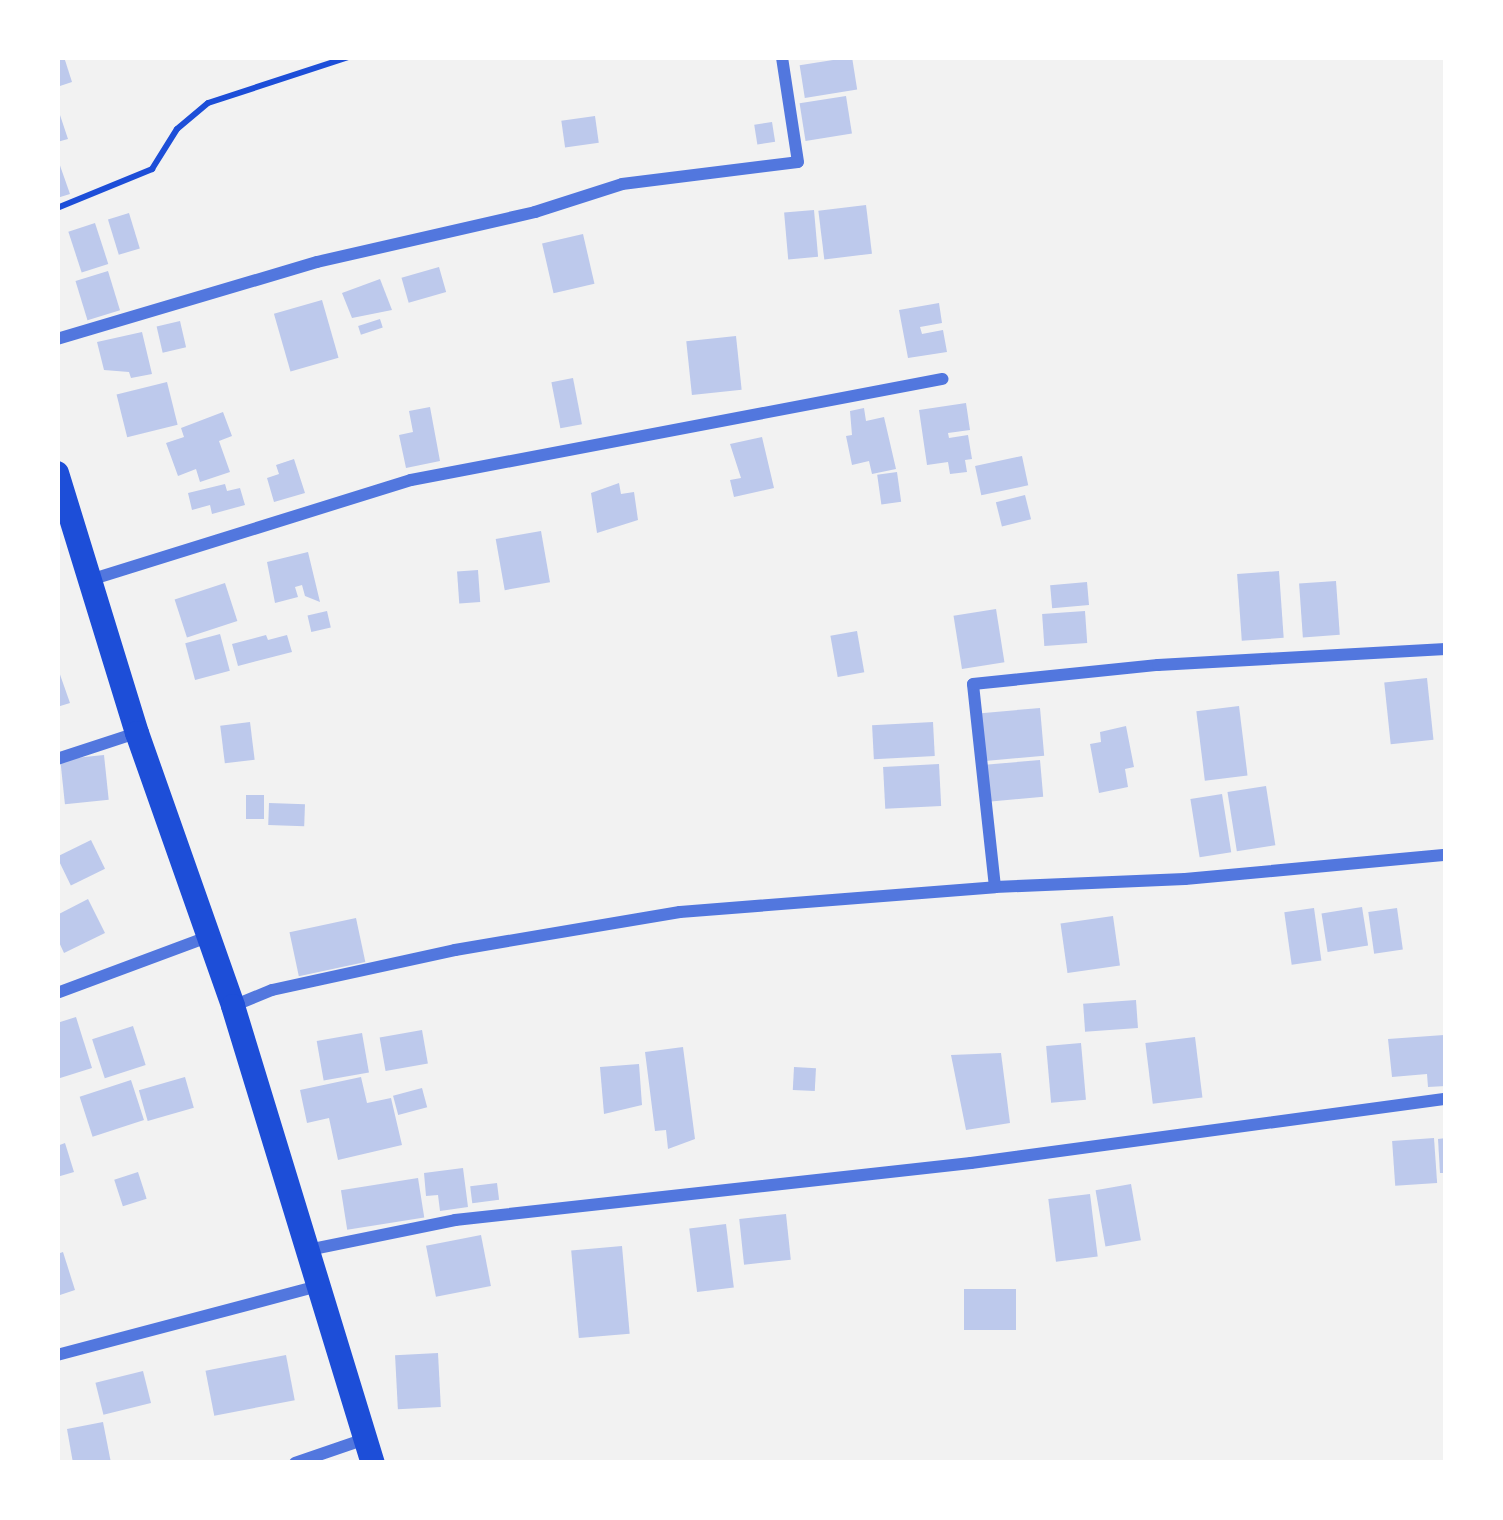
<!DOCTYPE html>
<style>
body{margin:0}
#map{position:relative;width:1503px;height:1520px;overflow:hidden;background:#f2f2f2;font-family:Signika,sans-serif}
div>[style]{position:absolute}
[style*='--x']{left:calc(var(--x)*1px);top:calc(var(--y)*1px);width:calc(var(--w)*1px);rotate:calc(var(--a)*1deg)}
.building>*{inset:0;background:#bdc9ec;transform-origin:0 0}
.path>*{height:6px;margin:-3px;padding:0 3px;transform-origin:3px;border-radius:3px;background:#1d4ed8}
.minor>*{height:12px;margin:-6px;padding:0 6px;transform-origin:6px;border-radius:6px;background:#5277de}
.secondary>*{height:24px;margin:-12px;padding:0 12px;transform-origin:12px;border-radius:12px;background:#1d4ed8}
span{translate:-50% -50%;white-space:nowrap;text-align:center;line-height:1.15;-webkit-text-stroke:12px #fff;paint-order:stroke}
.frame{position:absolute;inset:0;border:60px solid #fff;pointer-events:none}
</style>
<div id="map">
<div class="building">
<div style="clip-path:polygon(57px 57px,64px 57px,72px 82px,57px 87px)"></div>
<div style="left:852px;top:57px;width:33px;height:53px;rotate:81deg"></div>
<div style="left:846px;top:96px;width:38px;height:47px;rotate:81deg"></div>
<div style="clip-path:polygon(57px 106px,68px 139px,57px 142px)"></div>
<div style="left:595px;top:116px;width:27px;height:34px;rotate:82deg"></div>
<div style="left:772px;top:122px;width:20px;height:18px;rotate:81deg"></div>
<div style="clip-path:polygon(57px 157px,70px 194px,57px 198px)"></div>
<div style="left:866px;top:205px;width:49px;height:48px;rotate:83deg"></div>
<div style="left:814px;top:210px;width:47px;height:30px;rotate:85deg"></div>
<div style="left:129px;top:213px;width:37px;height:22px;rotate:73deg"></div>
<div style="left:95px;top:223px;width:43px;height:28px;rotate:72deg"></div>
<div style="left:583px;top:234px;width:51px;height:42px;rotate:77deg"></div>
<div style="left:439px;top:267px;width:26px;height:39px;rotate:74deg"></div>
<div style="left:108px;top:271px;width:41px;height:34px;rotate:73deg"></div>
<div style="clip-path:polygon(380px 279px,392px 310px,352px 318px,342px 293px)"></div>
<div style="left:322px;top:300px;width:60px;height:50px;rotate:74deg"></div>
<div style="clip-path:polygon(939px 303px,942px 323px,920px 327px,922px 334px,943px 330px,947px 352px,908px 358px,899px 310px)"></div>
<div style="left:380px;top:319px;width:9px;height:23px;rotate:72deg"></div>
<div style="left:180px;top:321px;width:27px;height:24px;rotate:77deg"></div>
<div style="clip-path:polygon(142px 332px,152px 374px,131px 378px,129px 372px,104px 370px,97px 342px)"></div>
<div style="left:736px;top:336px;width:54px;height:50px;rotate:84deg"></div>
<div style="left:573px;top:378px;width:47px;height:22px;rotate:79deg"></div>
<div style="left:167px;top:382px;width:44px;height:52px;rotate:76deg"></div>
<div style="clip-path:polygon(966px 403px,970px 430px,948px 433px,949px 438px,968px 435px,972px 459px,965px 460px,967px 472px,950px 474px,948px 462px,927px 465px,919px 410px)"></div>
<div style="clip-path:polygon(430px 407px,440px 461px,406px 468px,399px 435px,413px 432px,409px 411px)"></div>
<div style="clip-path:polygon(864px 408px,866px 421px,884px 417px,896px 469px,872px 474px,869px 461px,852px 465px,846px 436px,852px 435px,850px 411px)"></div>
<div style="clip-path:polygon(223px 412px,232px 436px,219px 441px,230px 472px,200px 482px,196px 469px,178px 476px,166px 443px,184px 437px,181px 428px)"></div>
<div style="clip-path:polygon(762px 437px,774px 488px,734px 497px,730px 480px,741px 478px,730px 444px)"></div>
<div style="left:1022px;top:456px;width:30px;height:48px;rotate:78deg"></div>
<div style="clip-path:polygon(294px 459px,305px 493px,274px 502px,267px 478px,279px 474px,276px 465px)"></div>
<div style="left:897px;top:472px;width:30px;height:20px;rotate:82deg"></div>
<div style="clip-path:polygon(619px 483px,621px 494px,634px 492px,638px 520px,597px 533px,591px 493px)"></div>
<div style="clip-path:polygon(225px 484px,227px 491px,240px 488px,245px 505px,212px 514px,210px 505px,192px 510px,188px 493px)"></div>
<div style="left:1025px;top:495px;width:25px;height:30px;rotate:76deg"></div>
<div style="left:541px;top:531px;width:52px;height:46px;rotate:80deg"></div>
<div style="clip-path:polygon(308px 552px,320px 602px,305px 596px,302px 585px,295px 587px,298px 597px,275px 603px,267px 562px)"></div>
<div style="left:478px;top:570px;width:32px;height:21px;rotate:86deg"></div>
<div style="left:1279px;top:571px;width:67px;height:42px;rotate:86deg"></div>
<div style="left:1336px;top:581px;width:54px;height:37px;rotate:86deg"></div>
<div style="left:1087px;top:582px;width:23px;height:37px;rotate:85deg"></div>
<div style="left:225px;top:583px;width:40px;height:53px;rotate:72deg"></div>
<div style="left:996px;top:609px;width:54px;height:43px;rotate:81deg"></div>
<div style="left:327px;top:611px;width:17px;height:20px;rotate:77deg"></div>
<div style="left:1085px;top:611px;width:32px;height:43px;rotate:86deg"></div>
<div style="left:857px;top:631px;width:42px;height:27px;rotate:80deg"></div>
<div style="left:220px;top:634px;width:38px;height:36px;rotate:75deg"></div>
<div style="clip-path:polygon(266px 635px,268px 640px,287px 635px,292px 652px,238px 666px,232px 644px)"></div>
<div style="clip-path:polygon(57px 666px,70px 703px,57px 707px)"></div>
<div style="left:1427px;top:678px;width:62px;height:43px;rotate:84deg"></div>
<div style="left:1239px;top:706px;width:70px;height:43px;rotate:83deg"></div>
<div style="left:1040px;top:708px;width:48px;height:62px;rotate:85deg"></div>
<div style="left:250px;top:722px;width:38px;height:30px;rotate:83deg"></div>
<div style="left:933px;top:722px;width:34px;height:61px;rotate:87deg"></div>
<div style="clip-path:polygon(1126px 726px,1134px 767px,1125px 769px,1128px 787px,1099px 793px,1090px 744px,1101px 742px,1100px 732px)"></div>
<div style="left:104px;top:755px;width:45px;height:44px;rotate:84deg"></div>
<div style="left:1040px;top:760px;width:37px;height:55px;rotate:85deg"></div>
<div style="left:939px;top:764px;width:42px;height:56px;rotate:87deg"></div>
<div style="left:1266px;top:786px;width:60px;height:39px;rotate:81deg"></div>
<div style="left:1222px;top:794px;width:59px;height:32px;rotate:81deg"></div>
<div style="left:246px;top:795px;width:18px;height:24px"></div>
<div style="left:269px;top:803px;width:36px;height:22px;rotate:2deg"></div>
<div style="left:91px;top:840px;width:32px;height:38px;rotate:64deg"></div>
<div style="clip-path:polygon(88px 899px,105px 933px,64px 953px,57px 938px,57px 915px)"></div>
<div style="left:1362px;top:907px;width:39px;height:41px;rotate:81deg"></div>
<div style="left:1314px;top:908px;width:53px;height:30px;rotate:82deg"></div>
<div style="left:1397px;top:908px;width:42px;height:29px;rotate:82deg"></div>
<div style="left:1113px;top:916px;width:50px;height:53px;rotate:82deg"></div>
<div style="left:356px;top:918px;width:45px;height:68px;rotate:78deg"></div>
<div style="left:1136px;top:1000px;width:28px;height:53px;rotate:86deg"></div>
<div style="clip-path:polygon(76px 1017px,92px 1068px,57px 1079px,57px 1023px)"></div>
<div style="left:133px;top:1026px;width:41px;height:43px;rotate:72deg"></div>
<div style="left:422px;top:1030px;width:34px;height:43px;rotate:80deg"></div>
<div style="left:362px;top:1033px;width:40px;height:46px;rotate:80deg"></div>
<div style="clip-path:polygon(1444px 1035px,1446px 1086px,1428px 1087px,1427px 1074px,1392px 1077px,1388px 1039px)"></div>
<div style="left:1195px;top:1037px;width:61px;height:50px;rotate:83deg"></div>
<div style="left:1081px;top:1043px;width:57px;height:35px;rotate:85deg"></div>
<div style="clip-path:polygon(683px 1047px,695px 1139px,668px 1149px,666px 1130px,655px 1131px,645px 1052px)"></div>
<div style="clip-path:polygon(1001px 1053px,1010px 1123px,966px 1130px,951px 1055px)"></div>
<div style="clip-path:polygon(639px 1064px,642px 1105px,604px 1114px,600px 1067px)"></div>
<div style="left:794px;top:1067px;width:22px;height:23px;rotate:3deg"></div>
<div style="left:185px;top:1077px;width:32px;height:48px;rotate:74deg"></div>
<div style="clip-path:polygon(361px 1077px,367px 1103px,391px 1098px,402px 1145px,338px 1160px,329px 1118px,307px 1123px,300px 1090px)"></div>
<div style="left:131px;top:1080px;width:42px;height:54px;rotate:72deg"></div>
<div style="left:422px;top:1088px;width:20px;height:30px;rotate:75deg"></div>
<div style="left:1434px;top:1138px;width:45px;height:42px;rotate:86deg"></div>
<div style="clip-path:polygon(1446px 1138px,1446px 1173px,1440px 1173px,1438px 1139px)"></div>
<div style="clip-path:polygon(65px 1143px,74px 1172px,57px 1177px,57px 1146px)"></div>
<div style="clip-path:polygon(463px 1168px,468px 1207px,440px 1211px,438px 1195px,426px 1196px,424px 1173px)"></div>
<div style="left:138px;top:1172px;width:28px;height:25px;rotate:72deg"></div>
<div style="left:418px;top:1178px;width:40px;height:78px;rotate:81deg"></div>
<div style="left:497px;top:1183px;width:17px;height:27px;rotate:83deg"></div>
<div style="left:1131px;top:1184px;width:57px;height:36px;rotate:80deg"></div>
<div style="left:1090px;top:1194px;width:63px;height:42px;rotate:83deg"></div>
<div style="left:786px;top:1214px;width:46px;height:47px;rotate:84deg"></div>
<div style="left:726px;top:1224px;width:64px;height:37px;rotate:83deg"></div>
<div style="left:481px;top:1235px;width:52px;height:56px;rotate:79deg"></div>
<div style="left:622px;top:1246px;width:88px;height:51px;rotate:85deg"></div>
<div style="clip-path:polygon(63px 1252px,75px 1290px,57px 1296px,57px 1254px)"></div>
<div style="left:964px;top:1289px;width:52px;height:41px"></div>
<div style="left:438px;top:1353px;width:54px;height:43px;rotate:87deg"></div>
<div style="left:286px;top:1355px;width:46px;height:82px;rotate:79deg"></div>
<div style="left:143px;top:1371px;width:33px;height:49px;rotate:76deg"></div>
<div style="clip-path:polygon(103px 1422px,111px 1463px,73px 1463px,67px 1429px)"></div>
</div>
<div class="path">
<div style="--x:57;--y:208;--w:103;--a:-22.3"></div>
<div style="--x:152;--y:169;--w:47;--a:-58"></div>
<div style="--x:177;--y:129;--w:40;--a:-40"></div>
<div style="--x:208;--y:103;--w:148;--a:-18.1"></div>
</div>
<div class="minor">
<div style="--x:57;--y:339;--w:271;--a:-16.5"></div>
<div style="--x:317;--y:262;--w:224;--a:-12.9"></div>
<div style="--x:535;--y:212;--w:91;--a:-17.8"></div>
<div style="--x:622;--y:184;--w:177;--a:-7.1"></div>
<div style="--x:798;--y:162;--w:106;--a:-98.7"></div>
<div style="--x:93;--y:579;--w:333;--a:-17.3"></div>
<div style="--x:411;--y:480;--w:541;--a:-10.77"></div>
<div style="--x:57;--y:759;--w:83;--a:-18.2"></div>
<div style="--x:995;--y:887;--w:190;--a:-2.4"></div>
<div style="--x:1185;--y:879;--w:262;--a:-5.3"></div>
<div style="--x:57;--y:993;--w:158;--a:-20.4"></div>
<div style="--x:233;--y:1006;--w:42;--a:-22.3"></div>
<div style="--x:272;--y:990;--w:187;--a:-12.3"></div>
<div style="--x:455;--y:950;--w:228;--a:-9.6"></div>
<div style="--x:680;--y:912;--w:316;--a:-4.5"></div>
<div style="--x:995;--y:887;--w:204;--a:-96.2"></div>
<div style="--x:973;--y:684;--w:186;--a:-5.9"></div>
<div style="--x:1158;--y:665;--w:288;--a:-3.2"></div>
<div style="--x:308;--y:1250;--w:150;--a:-11.5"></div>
<div style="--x:455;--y:1220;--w:519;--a:-6.3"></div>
<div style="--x:971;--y:1163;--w:479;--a:-7.7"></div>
<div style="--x:57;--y:1355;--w:270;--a:-14.8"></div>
<div style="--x:295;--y:1463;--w:74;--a:-18.9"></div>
</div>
<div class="secondary">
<div style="--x:57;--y:473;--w:272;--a:72.9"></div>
<div style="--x:137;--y:733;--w:289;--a:70.6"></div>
<div style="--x:233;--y:1006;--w:478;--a:73"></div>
</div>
<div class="frame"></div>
</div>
